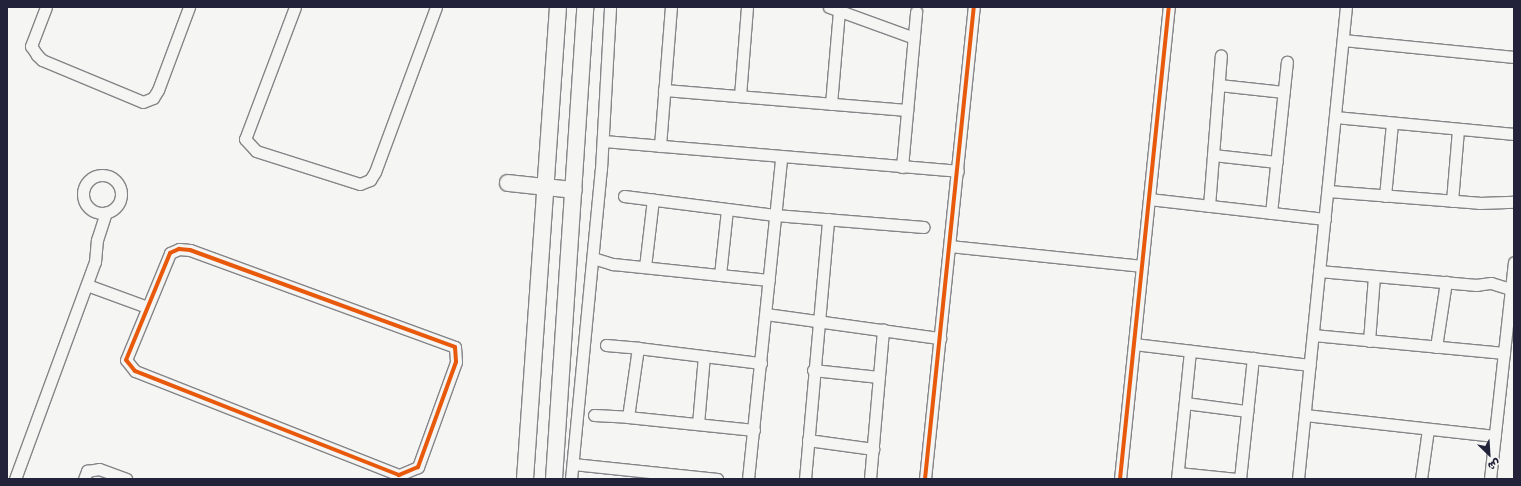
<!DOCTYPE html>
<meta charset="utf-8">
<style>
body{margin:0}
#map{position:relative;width:1521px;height:486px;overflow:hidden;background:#f5f5f3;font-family:Delius,"Playpen Sans Arabic",sans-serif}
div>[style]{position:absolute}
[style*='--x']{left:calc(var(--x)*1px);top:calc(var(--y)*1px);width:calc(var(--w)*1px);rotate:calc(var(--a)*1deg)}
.roads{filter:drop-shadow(1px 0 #858589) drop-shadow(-1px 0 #858589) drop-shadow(0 1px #858589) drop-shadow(0 -1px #858589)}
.street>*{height:11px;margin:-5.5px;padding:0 5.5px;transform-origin:5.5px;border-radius:5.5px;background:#f5f5f3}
.street>.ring{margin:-5.5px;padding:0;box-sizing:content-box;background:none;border:11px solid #f5f5f3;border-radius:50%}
.secondary>*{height:16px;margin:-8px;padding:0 8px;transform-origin:8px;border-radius:8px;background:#f5f5f3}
.cycleway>*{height:4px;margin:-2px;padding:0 2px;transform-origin:2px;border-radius:2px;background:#e8590c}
span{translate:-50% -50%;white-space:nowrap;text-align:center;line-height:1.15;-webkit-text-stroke:4px #f6f6f2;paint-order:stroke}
.frame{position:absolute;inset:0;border:8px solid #22223b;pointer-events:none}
.north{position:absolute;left:1469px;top:434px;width:40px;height:40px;-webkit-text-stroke:3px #f6f6f2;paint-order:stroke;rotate:155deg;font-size:11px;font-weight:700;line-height:16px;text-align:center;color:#22223b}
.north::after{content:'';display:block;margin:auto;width:14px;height:18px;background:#22223b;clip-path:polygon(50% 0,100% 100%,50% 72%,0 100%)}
</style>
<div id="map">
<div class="roads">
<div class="street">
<div style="--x:46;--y:7;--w:42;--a:111"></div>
<div style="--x:31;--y:46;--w:11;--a:56"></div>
<div style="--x:37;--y:55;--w:7;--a:45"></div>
<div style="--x:42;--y:60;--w:109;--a:22.6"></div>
<div style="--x:143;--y:102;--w:11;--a:-22"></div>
<div style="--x:153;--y:98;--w:9;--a:-58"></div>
<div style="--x:158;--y:90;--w:89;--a:-69.5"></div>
<div style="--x:295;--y:7;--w:141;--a:110.7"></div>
<div style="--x:245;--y:139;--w:16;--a:47"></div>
<div style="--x:256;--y:151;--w:109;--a:17.6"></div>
<div style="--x:360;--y:184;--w:11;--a:-22"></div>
<div style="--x:370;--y:180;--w:9;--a:-58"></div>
<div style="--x:375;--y:172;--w:176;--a:-69.7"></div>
<div style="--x:829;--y:7;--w:90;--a:20"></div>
<div style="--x:1343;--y:40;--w:172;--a:5.7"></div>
<div style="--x:1219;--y:85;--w:65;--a:6.1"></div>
<div style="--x:664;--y:90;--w:244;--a:4.7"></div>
<div style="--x:740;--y:96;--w:89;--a:-85.5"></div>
<div style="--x:831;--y:104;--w:93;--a:-85.1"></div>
<div style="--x:1335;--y:117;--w:180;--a:5.4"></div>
<div style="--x:603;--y:141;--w:356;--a:4.8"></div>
<div style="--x:660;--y:146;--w:139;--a:-85.5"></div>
<div style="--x:1213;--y:155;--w:64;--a:6.2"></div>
<div style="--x:902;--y:167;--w:156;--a:-84.8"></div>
<div class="ring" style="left:83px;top:175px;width:27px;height:27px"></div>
<div style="--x:1328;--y:191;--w:151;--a:4.5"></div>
<div style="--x:1479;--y:203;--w:35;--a:-2"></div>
<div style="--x:624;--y:196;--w:152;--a:7.2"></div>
<div style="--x:775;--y:215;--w:149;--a:4.6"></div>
<div style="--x:1385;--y:196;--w:73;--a:-84.5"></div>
<div style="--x:1149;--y:199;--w:177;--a:6.5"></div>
<div style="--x:1452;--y:201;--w:71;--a:-85.2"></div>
<div style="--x:1209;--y:206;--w:151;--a:-85.5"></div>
<div style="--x:1271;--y:213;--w:152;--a:-84"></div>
<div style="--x:950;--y:246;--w:193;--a:5.9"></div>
<div style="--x:179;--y:249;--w:11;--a:5"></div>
<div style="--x:190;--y:250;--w:282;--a:20.1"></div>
<div style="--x:455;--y:347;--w:15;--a:86"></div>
<div style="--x:456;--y:362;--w:112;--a:109.9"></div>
<div style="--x:418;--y:467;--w:21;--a:157"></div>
<div style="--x:399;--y:475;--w:284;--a:-158.5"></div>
<div style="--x:135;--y:371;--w:14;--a:-129"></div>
<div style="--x:126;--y:360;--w:116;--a:-67.6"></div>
<div style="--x:170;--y:253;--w:10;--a:-24"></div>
<div style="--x:593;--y:258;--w:21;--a:17"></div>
<div style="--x:613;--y:264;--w:108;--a:5.9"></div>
<div style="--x:720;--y:275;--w:66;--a:-83.9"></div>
<div style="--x:645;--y:267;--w:68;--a:-83.3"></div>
<div style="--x:1319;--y:271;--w:158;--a:5.1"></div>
<div style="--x:1476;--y:285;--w:15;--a:-8"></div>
<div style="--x:1491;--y:283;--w:21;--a:17"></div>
<div style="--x:720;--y:275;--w:49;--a:5.8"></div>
<div style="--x:87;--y:285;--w:64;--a:20.1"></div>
<div style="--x:766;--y:314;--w:176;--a:7.9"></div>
<div style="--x:1313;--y:335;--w:192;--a:5.4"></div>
<div style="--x:1369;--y:341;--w:65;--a:-85.6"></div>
<div style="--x:1134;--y:344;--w:177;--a:6.8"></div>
<div style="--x:606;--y:345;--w:32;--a:5"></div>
<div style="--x:1436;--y:347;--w:66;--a:-81.3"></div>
<div style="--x:813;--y:370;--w:66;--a:6.1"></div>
<div style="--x:1185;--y:403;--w:63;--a:7.4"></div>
<div style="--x:594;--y:415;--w:34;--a:3"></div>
<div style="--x:1305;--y:415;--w:191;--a:6.3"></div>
<div style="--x:698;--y:424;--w:68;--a:-85"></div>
<div style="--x:754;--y:430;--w:127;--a:-174.1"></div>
<div style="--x:628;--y:417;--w:70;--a:-81.8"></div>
<div style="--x:638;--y:348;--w:124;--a:7"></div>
<div style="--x:808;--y:440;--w:66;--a:7.9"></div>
<div style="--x:573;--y:464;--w:145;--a:5.9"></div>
<div style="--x:1178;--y:473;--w:59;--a:5.8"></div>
<div style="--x:15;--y:479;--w:231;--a:-69.8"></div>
<div style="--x:95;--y:262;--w:22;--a:-85"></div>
<div style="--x:97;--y:240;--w:29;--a:-72"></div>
<div style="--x:84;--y:479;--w:9;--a:-69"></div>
<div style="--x:87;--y:471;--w:12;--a:-9"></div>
<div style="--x:99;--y:469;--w:29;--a:20"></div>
<div style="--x:571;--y:479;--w:311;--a:-84.5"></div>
<div style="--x:601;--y:169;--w:162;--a:-86.8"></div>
<div style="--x:748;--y:479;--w:324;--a:-84.1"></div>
<div style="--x:805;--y:479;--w:261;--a:-84.9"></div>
<div style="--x:870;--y:479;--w:150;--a:-85"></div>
<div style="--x:925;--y:479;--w:475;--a:-84.1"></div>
<div style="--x:1120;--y:479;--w:475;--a:-84.1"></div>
<div style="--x:1177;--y:479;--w:129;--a:-84.2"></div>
<div style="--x:1240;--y:479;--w:122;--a:-83.9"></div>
<div style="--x:1298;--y:479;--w:474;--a:-84.2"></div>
<div style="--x:1421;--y:479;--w:50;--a:-82"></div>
<div style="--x:1490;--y:479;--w:218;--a:-83.7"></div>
</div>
<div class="secondary">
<div style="--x:508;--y:183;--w:66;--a:6.1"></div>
<div style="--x:525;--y:479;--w:473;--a:-86"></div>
<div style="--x:554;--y:479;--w:473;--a:-86.2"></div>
</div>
</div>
<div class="cycleway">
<div style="--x:179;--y:249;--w:11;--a:5"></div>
<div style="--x:190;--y:250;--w:282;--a:20.1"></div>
<div style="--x:455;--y:347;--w:15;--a:86"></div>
<div style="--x:456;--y:362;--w:112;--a:109.9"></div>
<div style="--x:418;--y:467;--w:21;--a:157"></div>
<div style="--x:399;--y:475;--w:284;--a:-158.5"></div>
<div style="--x:135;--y:371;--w:14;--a:-129"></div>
<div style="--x:126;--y:360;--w:116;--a:-67.6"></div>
<div style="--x:170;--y:253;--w:10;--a:-24"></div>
<div style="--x:925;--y:479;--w:475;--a:-84.1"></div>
<div style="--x:1120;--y:479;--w:475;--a:-84.1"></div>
</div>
<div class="frame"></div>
<div class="north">ش</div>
</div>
